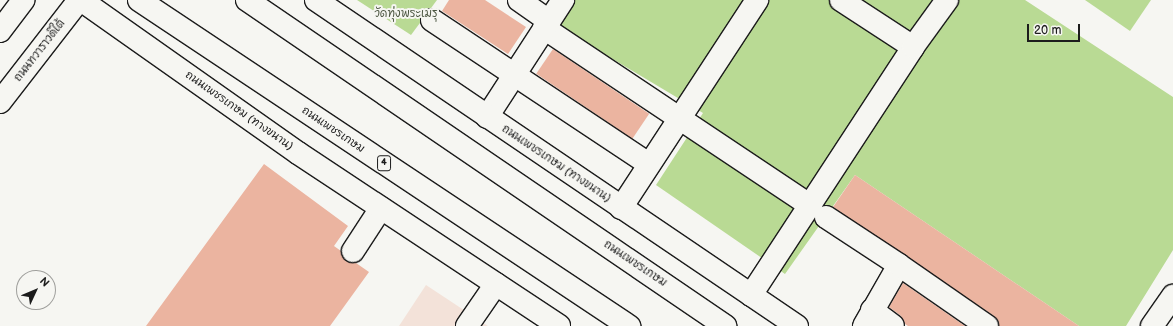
<!DOCTYPE html>
<meta charset="utf-8">
<style>
body{margin:0}
#map{position:relative;width:1173px;height:326px;overflow:hidden;background:#f6f6f2;font-family:"Balsamiq Sans","Playpen Sans Thai",sans-serif}
div>[style]{position:absolute}
[style*='--x']{left:calc(var(--x)*1px);top:calc(var(--y)*1px);width:calc(var(--w)*1px);rotate:calc(var(--a)*1deg)}
.built>*{inset:0;background:#f3e2d9}
.green>*{inset:0;background:#b9da94}
.building>*{inset:0;background:#ebb4a0;transform-origin:0 0}
.roads{filter:drop-shadow(1px 0 #1c1c1c) drop-shadow(-1px 0 #1c1c1c) drop-shadow(0 1px #1c1c1c) drop-shadow(0 -1px #1c1c1c)}
.minor>*{height:22px;margin:-11px;padding:0 11px;transform-origin:11px;border-radius:11px;background:#f6f6f2}
.major>*{height:22px;margin:-11px;padding:0 11px;transform-origin:11px;border-radius:11px;background:#f6f6f2}
.highway>*{height:22px;margin:-11px;padding:0 11px;transform-origin:11px;border-radius:11px;background:#f6f6f2}
span{translate:-50% -50%;white-space:nowrap;text-align:center;line-height:1.15;-webkit-text-stroke:4px #f6f6f2;paint-order:stroke}
.shield-label span{padding:1px 3px;background:#f6f6f2;border:1px solid;border-radius:3px;-webkit-text-stroke-width:0}
.shield-label{font-size:10px;color:#1c1c1c;font-weight:700}
.park-label{font-size:11px;color:#4b5540}
.street-label{font-size:11px;color:#1c1c1c}
.north{position:absolute;left:16px;top:270px;width:40px;height:40px;box-sizing:border-box;background:#f6f6f2;border:1px solid #9f9f9c;border-radius:50%;rotate:46deg;font-size:11px;font-weight:700;line-height:16px;text-align:center;color:#1c1c1c}
.north::after{content:'';display:block;margin:auto;width:14px;height:18px;background:#1c1c1c;clip-path:polygon(50% 0,100% 100%,50% 72%,0 100%)}
.scale{position:absolute;left:1027px;top:24px;width:53px;height:18px;box-sizing:border-box;border:2px solid #1c1c1c;border-top:0;padding-left:5px;font-size:12px;line-height:14px;white-space:nowrap;color:#1c1c1c;-webkit-text-stroke:3px #f6f6f2;paint-order:stroke}
</style>
<div id="map">
<div class="built">
<div style="clip-path:polygon(426px 285px,488px 326px,399px 326px)"></div>
</div>
<div class="green">
<div style="clip-path:polygon(357px 0,437px 0,411px 35px)"></div>
<div style="clip-path:polygon(563px 0,1025px 0,1173px 97px,1173px 250px,1126px 326px,1079px 326px,855px 175px,785px 274px,656px 185px,703px 113px,549px 21px)"></div>
<div style="clip-path:polygon(1085px 0,1151px 0,1130px 31px)"></div>
</div>
<div class="building">
<div style="clip-path:polygon(449px 0,485px 0,526px 27px,508px 54px,442px 11px)"></div>
<div style="left:553px;top:49px;width:116px;height:30px;rotate:34deg"></div>
<div style="clip-path:polygon(264px 164px,348px 226px,334px 246px,341px 251px,346px 261px,356px 263px,369px 272px,330px 326px,146px 326px)"></div>
<div style="clip-path:polygon(855px 175px,1079px 326px,999px 326px,994px 316px,833px 207px)"></div>
<div style="clip-path:polygon(903px 283px,965px 326px,908px 326px,905px 324px,901px 316px,889px 307px)"></div>
</div>
<div class="roads">
<div class="minor">
<div style="--x:519;--y:0;--w:37;--a:35"></div>
<div style="--x:841;--y:0;--w:86;--a:33.1"></div>
<div style="--x:432;--y:20;--w:260;--a:33.6"></div>
<div style="--x:544;--y:28;--w:321;--a:33.7"></div>
<div style="--x:0;--y:31;--w:39;--a:-53"></div>
<div style="--x:0;--y:102;--w:129;--a:-52.2"></div>
<div style="--x:487;--y:117;--w:140;--a:-57"></div>
<div style="--x:621;--y:208;--w:249;--a:-56.8"></div>
<div style="--x:826;--y:217;--w:87;--a:33.3"></div>
<div style="--x:353;--y:251;--w:51;--a:-56.9"></div>
<div style="--x:751;--y:295;--w:296;--a:-56.8"></div>
<div style="--x:913;--y:47;--w:58;--a:-54.1"></div>
<div style="--x:872;--y:310;--w:26;--a:37"></div>
<div style="--x:467;--y:326;--w:51;--a:-55.4"></div>
<div style="--x:864;--y:326;--w:70;--a:-60.2"></div>
<div style="--x:899;--y:265;--w:107;--a:34.7"></div>
<div style="--x:1152;--y:326;--w:37;--a:-55"></div>
</div>
<div class="major">
<div style="--x:81;--y:0;--w:266;--a:35.2"></div>
<div style="--x:298;--y:153;--w:313;--a:33.5"></div>
<div style="--x:316;--y:0;--w:581;--a:34.13"></div>
</div>
<div class="highway">
<div style="--x:139;--y:0;--w:589;--a:33.64"></div>
<div style="--x:247;--y:0;--w:579;--a:34.29"></div>
</div>
</div>
<div class="shield-label">
<span style="left:384px;top:163px">4</span>
</div>
<div class="park-label">
<span style="left:406px;top:14px">วัดทุ่งพระเมรุ</span>
</div>
<div class="street-label">
<span style="left:40px;top:51px;rotate:-52deg">ถนนทวาราวดีใต้</span>
<span style="left:239px;top:111px;rotate:35deg">ถนนเพชรเกษม (ทางขนาน)</span>
<span style="left:333px;top:130px;rotate:34deg">ถนนเพชรเกษม</span>
<span style="left:556px;top:164px;rotate:34deg">ถนนเพชรเกษม (ทางขนาน)</span>
<span style="left:635px;top:264px;rotate:34deg">ถนนเพชรเกษม</span>
</div>
<div class="north">N</div>
<div class="scale">20 m</div>
</div>
